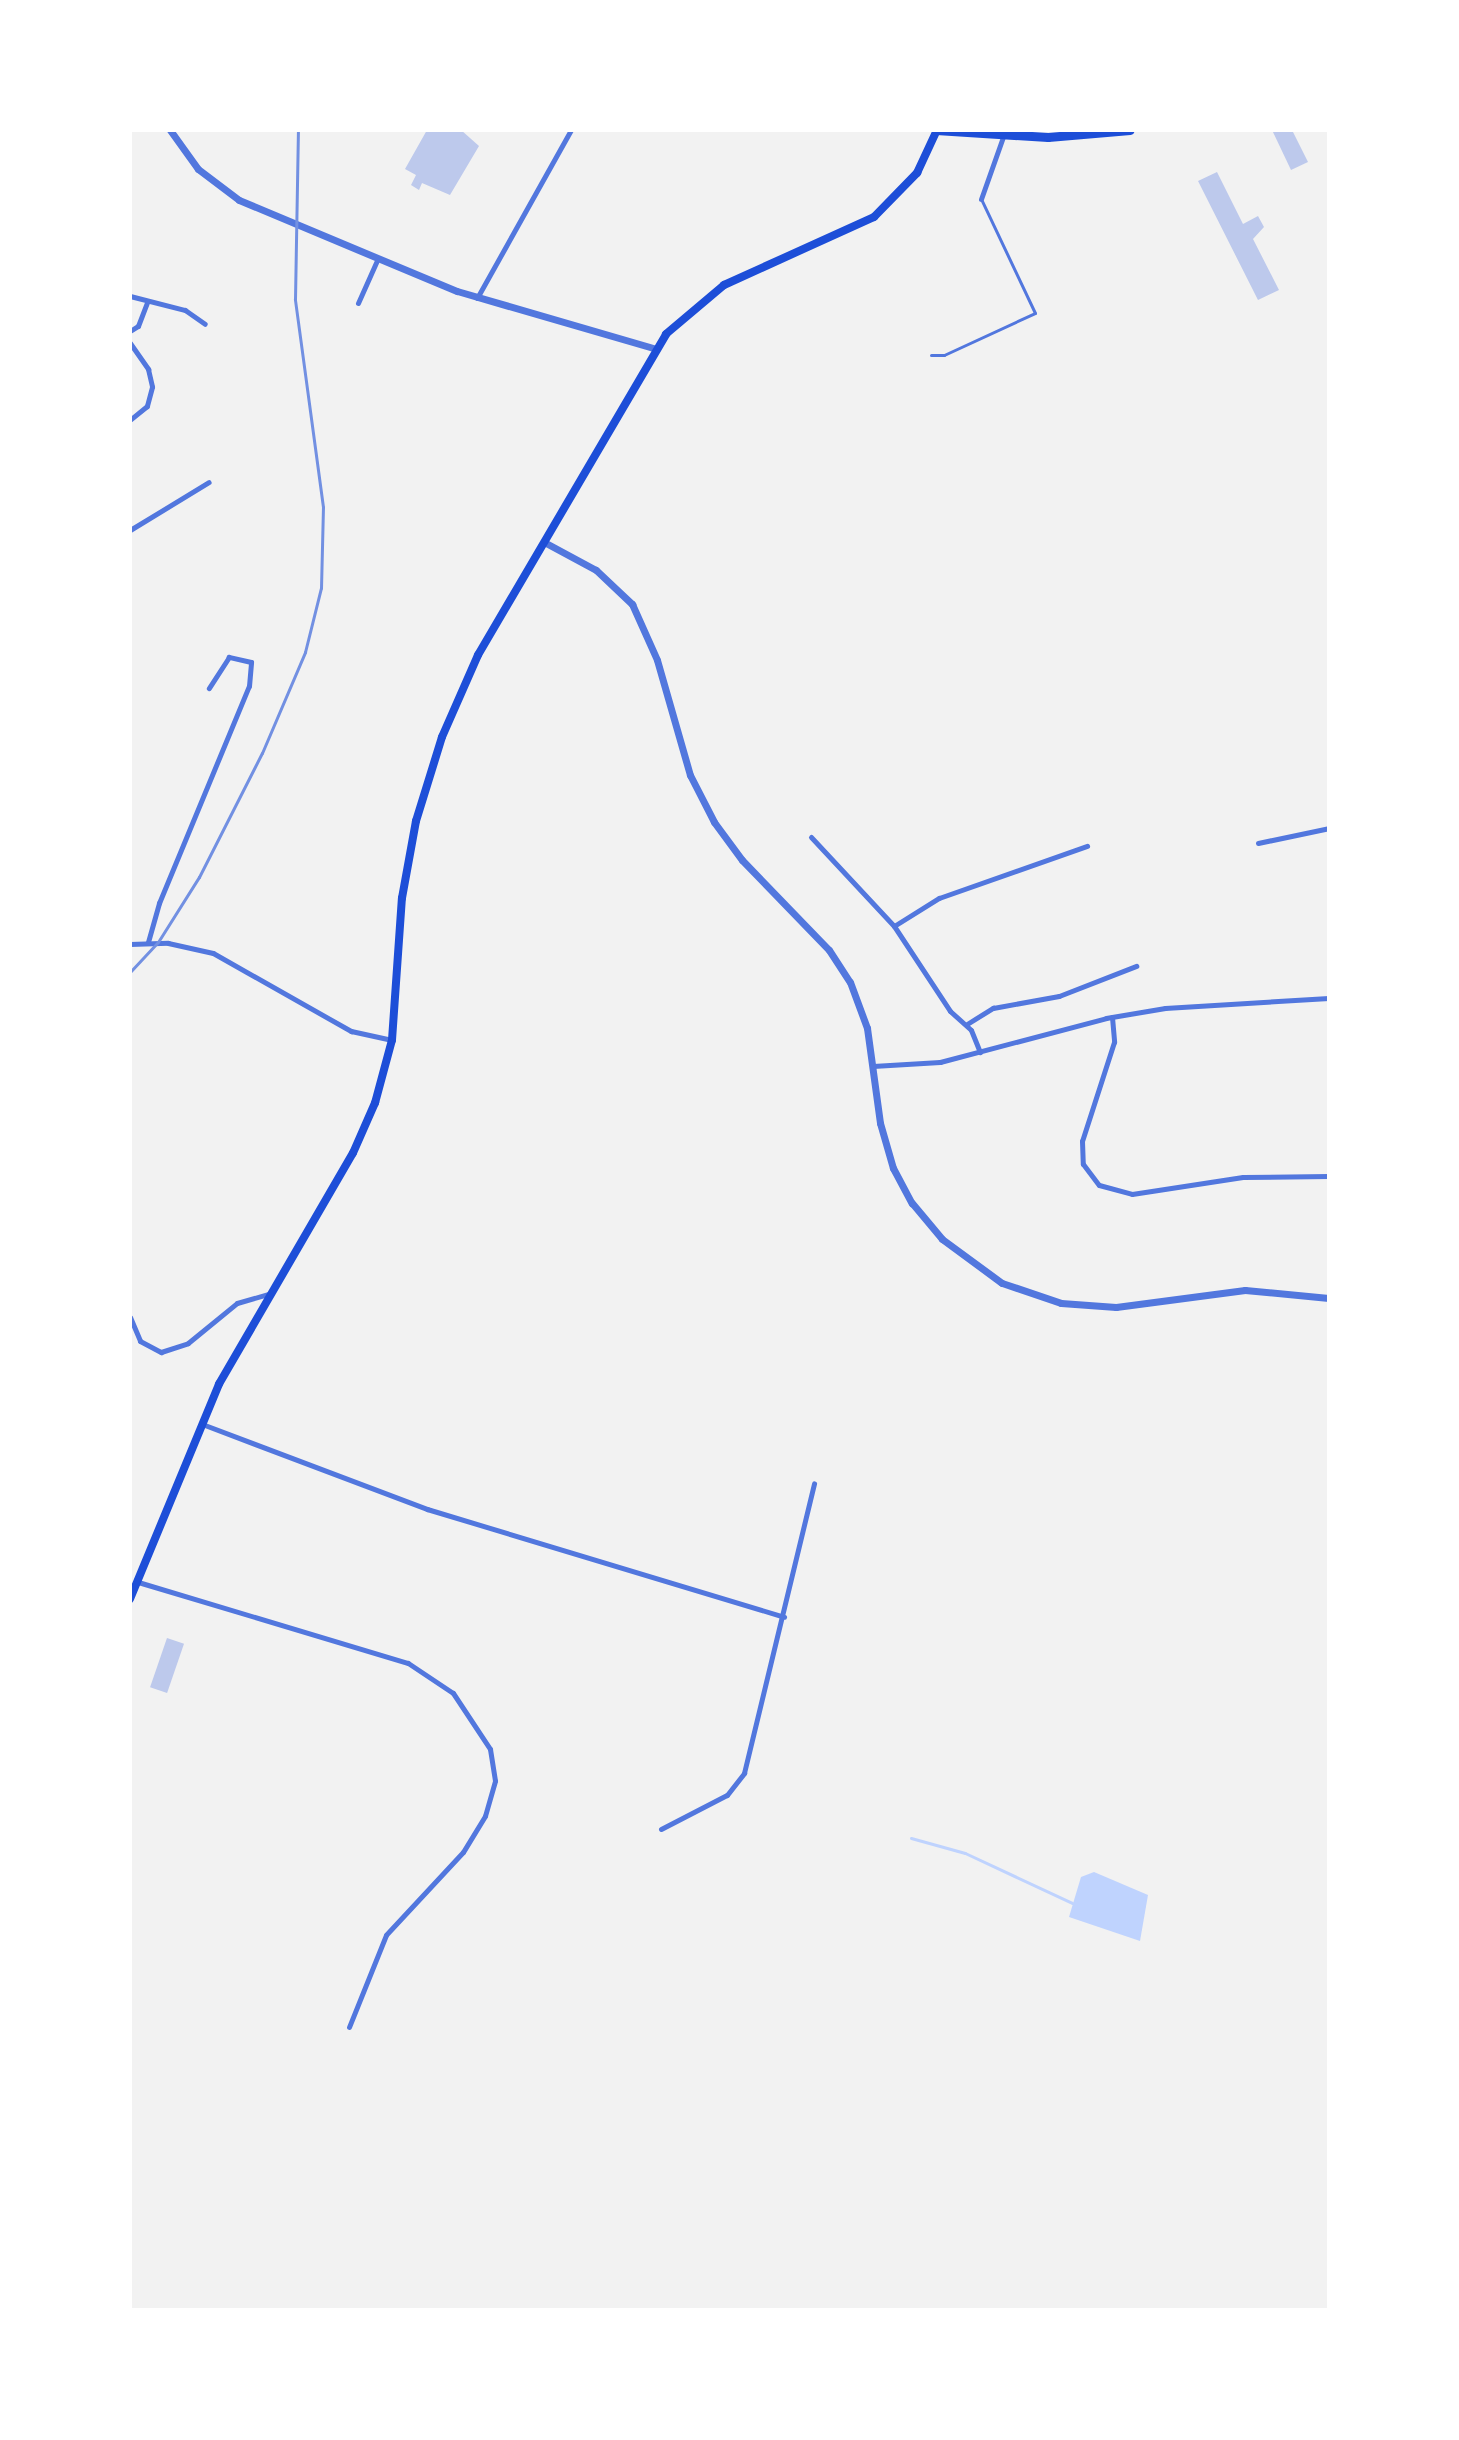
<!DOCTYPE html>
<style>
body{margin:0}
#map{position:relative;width:1459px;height:2440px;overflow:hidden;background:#f2f2f2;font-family:Signika,sans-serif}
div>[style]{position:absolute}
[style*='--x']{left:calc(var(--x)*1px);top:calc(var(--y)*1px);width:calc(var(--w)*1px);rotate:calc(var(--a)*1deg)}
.water>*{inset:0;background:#bfd3fe}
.stream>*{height:3px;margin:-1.5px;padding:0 1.5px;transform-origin:1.5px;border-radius:1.5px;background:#bfd3fe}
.building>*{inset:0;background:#bdc9ec;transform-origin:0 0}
.service>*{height:3px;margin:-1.5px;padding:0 1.5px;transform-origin:1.5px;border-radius:1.5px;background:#5277de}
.minor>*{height:5px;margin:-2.5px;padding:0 2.5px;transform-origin:2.5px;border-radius:2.5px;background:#5277de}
.tertiary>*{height:7px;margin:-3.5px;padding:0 3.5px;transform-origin:3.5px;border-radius:3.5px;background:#5277de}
.secondary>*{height:8px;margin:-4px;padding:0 4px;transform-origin:4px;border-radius:4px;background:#1d4ed8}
.primary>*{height:9px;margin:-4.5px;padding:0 4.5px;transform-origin:4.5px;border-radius:4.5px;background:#1d4ed8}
.rail>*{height:3px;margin:-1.5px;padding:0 1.5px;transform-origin:1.5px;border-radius:1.5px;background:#7290e2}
span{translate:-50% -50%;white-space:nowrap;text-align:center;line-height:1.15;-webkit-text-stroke:6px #fff;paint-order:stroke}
.frame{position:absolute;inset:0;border:132px solid #fff;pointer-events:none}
</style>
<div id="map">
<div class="water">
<div style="clip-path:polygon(1094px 1872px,1148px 1895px,1140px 1941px,1069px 1917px,1081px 1877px)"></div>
</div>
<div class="stream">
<div style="--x:911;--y:1838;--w:56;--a:15.5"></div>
<div style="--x:965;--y:1853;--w:118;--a:25"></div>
</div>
<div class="building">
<div style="clip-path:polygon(427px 130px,461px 130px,479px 146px,450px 195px,422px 183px,419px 190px,411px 185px,416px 175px,405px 169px)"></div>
<div style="clip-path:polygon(1272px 130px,1292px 130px,1308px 162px,1291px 170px)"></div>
<div style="clip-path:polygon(1217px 172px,1243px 224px,1258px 216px,1264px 227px,1253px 239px,1279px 290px,1258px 300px,1198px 181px)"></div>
<div style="left:167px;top:1638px;width:18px;height:52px;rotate:19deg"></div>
</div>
<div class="service">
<div style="--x:931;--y:355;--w:13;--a:0"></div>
<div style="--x:944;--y:355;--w:100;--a:-24.8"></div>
<div style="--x:1035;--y:313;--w:126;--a:-115.3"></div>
</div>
<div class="minor">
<div style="--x:981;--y:199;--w:66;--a:-70.5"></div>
<div style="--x:130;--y:296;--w:57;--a:14.3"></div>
<div style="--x:185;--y:310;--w:24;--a:35"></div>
<div style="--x:477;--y:298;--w:193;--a:-60.8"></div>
<div style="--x:358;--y:303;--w:49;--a:-66"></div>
<div style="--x:130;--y:331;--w:9;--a:-32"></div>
<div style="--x:138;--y:326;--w:26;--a:-69"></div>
<div style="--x:130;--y:343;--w:32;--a:55"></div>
<div style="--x:148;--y:369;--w:18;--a:77"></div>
<div style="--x:152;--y:387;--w:20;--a:105"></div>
<div style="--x:147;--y:406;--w:22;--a:141"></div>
<div style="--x:130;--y:530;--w:92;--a:-31.3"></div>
<div style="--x:811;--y:837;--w:122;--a:47"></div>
<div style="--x:894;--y:926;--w:102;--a:56.6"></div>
<div style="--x:950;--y:1011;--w:28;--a:42"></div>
<div style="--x:971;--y:1030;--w:24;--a:68"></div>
<div style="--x:1258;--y:843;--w:73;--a:-11.9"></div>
<div style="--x:894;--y:926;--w:53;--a:-31.9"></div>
<div style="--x:939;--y:898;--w:157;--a:-19.4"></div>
<div style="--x:148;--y:942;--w:41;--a:-74.2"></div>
<div style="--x:159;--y:903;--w:235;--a:-67.5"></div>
<div style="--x:249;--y:686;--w:24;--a:-85"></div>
<div style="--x:251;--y:662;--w:23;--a:-167"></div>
<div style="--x:229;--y:657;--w:37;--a:123"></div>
<div style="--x:130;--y:944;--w:38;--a:-2"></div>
<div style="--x:168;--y:943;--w:46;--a:12.5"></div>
<div style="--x:213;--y:953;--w:159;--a:29.5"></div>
<div style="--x:351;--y:1031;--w:42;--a:12.4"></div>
<div style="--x:1112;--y:1017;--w:25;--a:85"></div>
<div style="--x:1114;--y:1042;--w:104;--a:107.9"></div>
<div style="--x:1082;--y:1141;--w:23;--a:88"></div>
<div style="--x:1083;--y:1164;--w:26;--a:53"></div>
<div style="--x:1099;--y:1185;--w:34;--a:15"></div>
<div style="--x:1132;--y:1194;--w:112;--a:-8.7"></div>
<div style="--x:1243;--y:1177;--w:86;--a:-0.7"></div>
<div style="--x:967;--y:1024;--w:31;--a:-32"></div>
<div style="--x:993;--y:1008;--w:67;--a:-10.3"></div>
<div style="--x:1059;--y:996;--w:83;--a:-21.3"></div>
<div style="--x:873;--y:1066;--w:67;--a:-3.4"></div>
<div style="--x:940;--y:1062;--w:172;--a:-14.8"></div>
<div style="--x:1106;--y:1018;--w:60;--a:-9.6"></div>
<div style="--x:1165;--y:1008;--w:164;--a:-3.5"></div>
<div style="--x:130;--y:1317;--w:26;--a:67"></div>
<div style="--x:140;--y:1341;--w:24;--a:28"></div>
<div style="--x:161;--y:1352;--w:28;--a:-18"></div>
<div style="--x:188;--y:1343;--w:63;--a:-39.2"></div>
<div style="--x:237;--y:1303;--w:32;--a:-16"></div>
<div style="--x:202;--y:1424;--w:241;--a:20.7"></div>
<div style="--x:427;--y:1509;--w:373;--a:16.8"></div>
<div style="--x:138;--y:1582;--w:282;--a:16.7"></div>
<div style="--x:408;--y:1663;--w:54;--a:33.7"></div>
<div style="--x:453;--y:1693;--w:67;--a:56.5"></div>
<div style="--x:490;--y:1749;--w:32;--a:81"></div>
<div style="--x:495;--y:1781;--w:36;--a:106"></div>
<div style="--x:485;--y:1816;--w:42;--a:121.4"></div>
<div style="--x:463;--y:1852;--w:113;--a:132.9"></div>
<div style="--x:386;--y:1935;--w:99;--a:111.9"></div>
<div style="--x:661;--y:1829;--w:74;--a:-27.3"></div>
<div style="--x:727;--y:1795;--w:28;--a:-52"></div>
<div style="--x:744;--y:1773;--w:298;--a:-76.4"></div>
</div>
<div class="tertiary">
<div style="--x:170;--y:130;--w:48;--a:54.3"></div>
<div style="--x:198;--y:169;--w:51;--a:37.1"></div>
<div style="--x:239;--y:200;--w:236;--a:22.7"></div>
<div style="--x:457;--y:291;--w:207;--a:16.2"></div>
<div style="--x:544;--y:542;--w:59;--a:28.3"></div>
<div style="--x:596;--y:570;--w:50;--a:43.4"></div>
<div style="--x:632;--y:604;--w:61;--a:65.9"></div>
<div style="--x:657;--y:660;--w:120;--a:74"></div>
<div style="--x:690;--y:775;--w:53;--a:62.9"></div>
<div style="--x:714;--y:822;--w:47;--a:53.6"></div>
<div style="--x:742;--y:860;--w:125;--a:46"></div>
<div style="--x:829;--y:950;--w:38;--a:57"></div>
<div style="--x:850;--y:982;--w:49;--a:69.7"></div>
<div style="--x:867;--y:1028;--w:96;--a:82.2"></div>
<div style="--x:880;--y:1123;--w:47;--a:73.9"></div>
<div style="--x:893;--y:1168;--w:40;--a:62"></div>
<div style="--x:912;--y:1203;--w:47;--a:50.2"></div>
<div style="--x:942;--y:1239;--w:74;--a:36.3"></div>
<div style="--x:1002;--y:1283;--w:62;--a:18.7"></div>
<div style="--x:1061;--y:1303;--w:55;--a:4.2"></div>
<div style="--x:1116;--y:1307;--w:130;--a:-7.5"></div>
<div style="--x:1245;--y:1290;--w:84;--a:5.4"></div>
</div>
<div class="secondary">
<div style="--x:130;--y:1599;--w:233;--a:-67.5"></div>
<div style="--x:219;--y:1384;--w:267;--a:-59.9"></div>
<div style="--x:353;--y:1153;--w:55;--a:-66.3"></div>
<div style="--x:375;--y:1103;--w:65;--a:-74.9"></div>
<div style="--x:392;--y:1040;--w:142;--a:-86"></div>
<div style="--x:402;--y:898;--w:78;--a:-79.7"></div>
<div style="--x:416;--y:821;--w:88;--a:-72.8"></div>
<div style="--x:442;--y:737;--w:90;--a:-66.3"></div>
<div style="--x:478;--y:655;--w:372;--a:-59.6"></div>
<div style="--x:666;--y:334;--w:76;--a:-40.2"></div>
<div style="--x:724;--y:285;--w:165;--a:-24.4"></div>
<div style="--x:874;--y:217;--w:62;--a:-45.7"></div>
<div style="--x:917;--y:173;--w:47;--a:-65.1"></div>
</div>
<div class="primary">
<div style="--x:936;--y:130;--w:112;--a:3.6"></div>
<div style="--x:1048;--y:137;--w:82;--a:-4.9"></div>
</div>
<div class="rail">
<div style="--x:130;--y:972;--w:41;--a:-47"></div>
<div style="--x:158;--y:942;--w:77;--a:-57.8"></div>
<div style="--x:199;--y:877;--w:139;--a:-63.1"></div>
<div style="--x:262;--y:753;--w:110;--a:-66.9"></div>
<div style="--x:305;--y:652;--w:66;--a:-76"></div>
<div style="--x:321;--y:588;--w:81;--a:-88.6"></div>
<div style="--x:323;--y:507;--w:210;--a:-97.7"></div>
<div style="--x:295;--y:299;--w:169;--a:-89"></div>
</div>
<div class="frame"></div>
</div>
